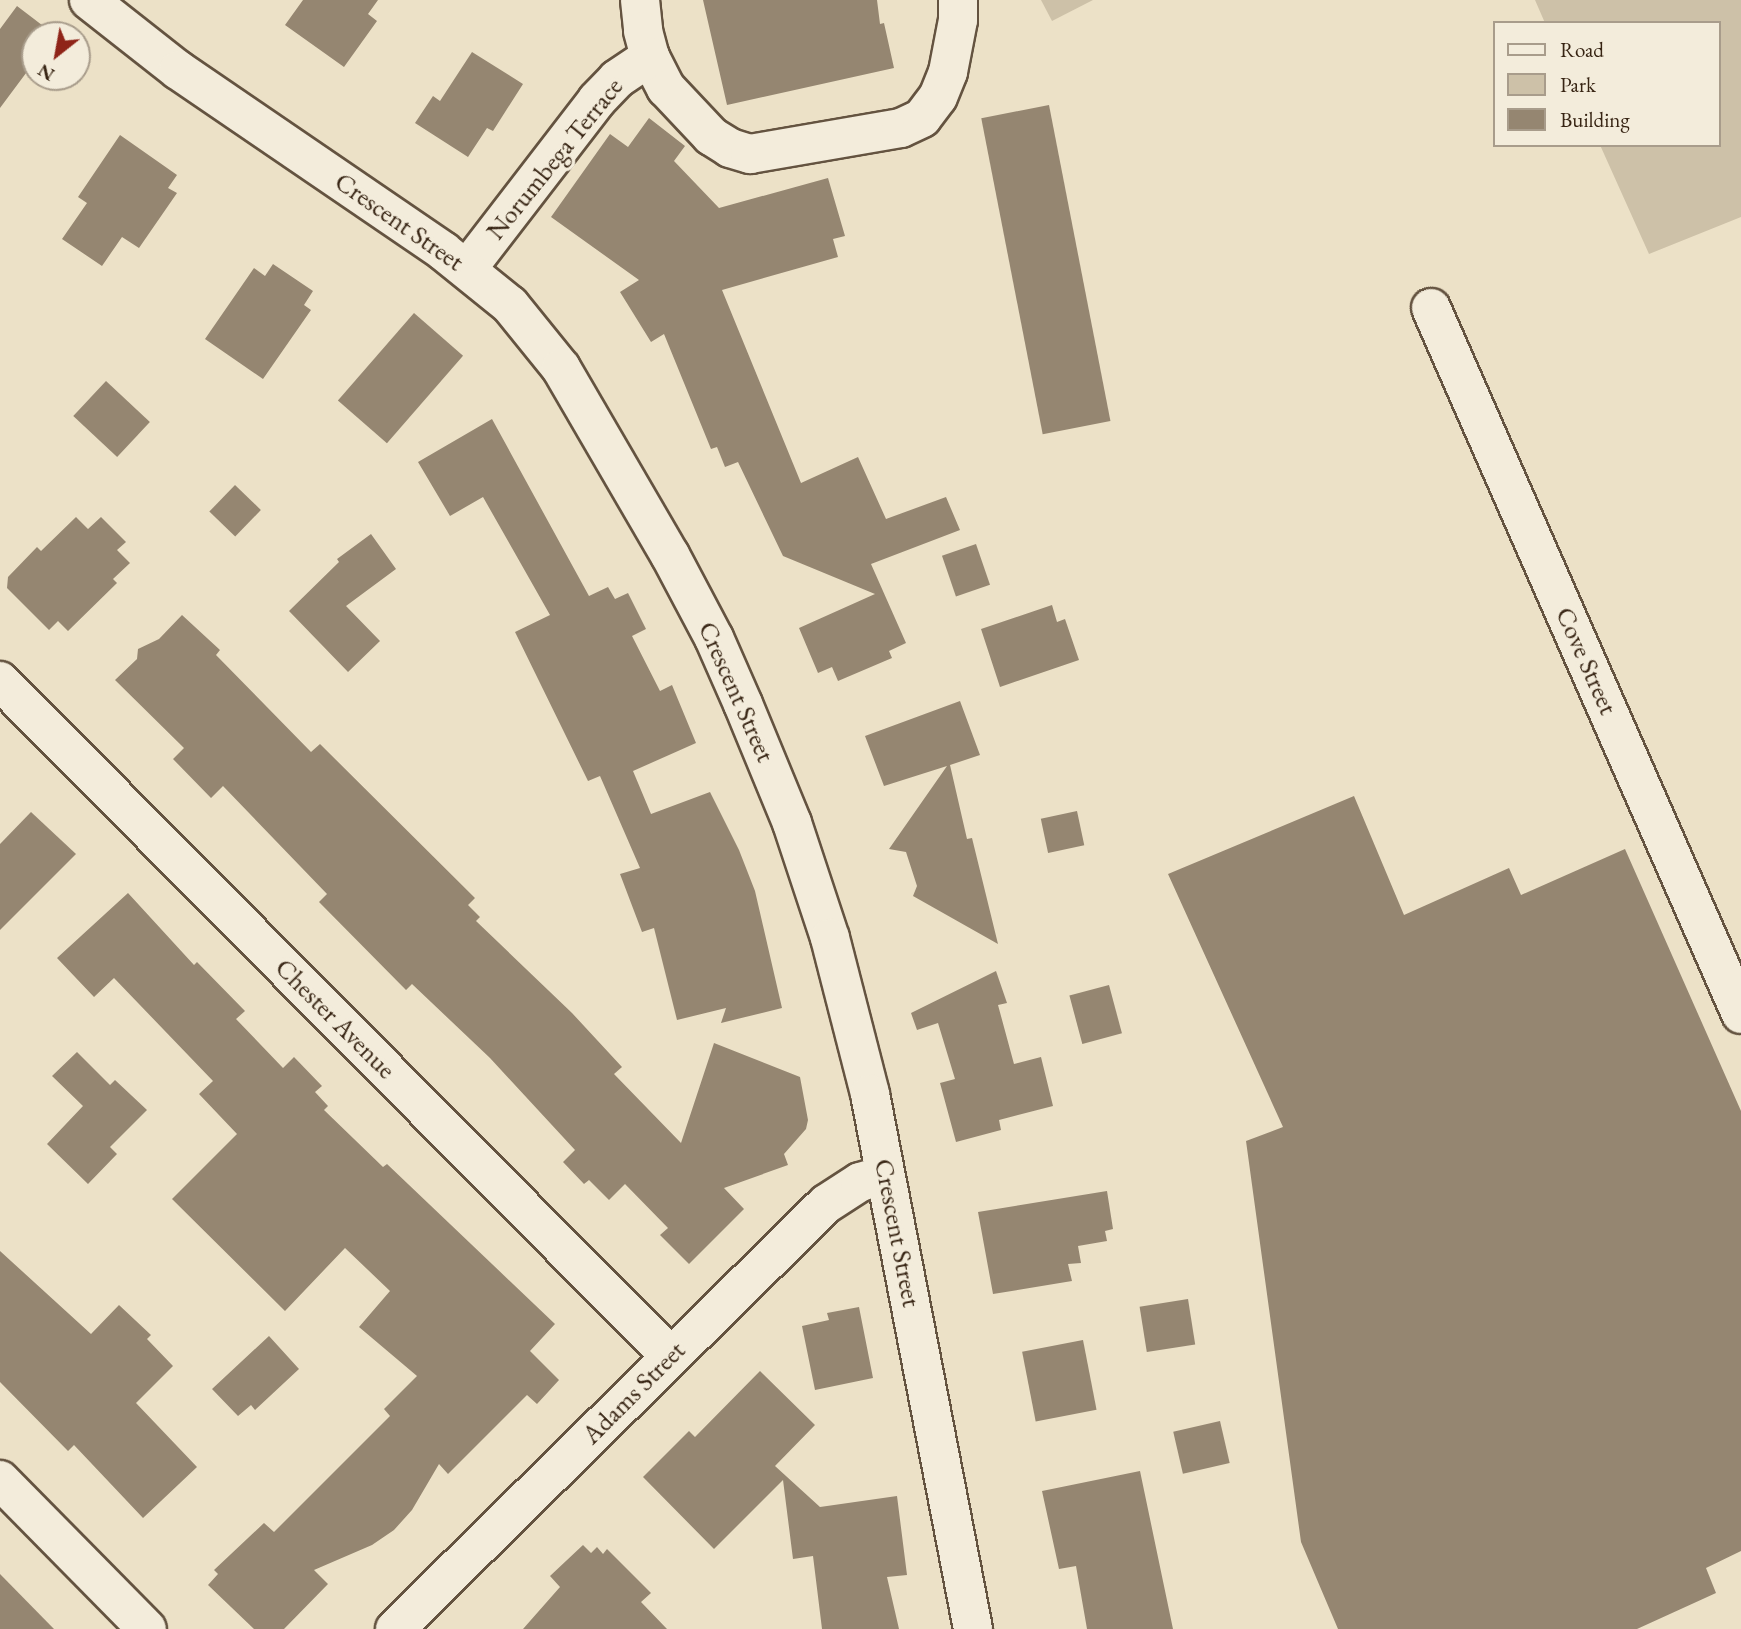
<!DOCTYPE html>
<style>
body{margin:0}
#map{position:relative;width:1741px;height:1629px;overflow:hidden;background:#ece1c7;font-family:"EB Garamond",serif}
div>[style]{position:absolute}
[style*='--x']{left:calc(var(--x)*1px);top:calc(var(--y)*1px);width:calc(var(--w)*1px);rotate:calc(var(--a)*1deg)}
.green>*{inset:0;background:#cdc1a8}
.building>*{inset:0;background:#958671;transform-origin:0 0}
.roads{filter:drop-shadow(2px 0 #645340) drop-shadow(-2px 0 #645340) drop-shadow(0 2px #645340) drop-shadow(0 -2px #645340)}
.street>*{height:38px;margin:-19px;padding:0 19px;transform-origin:19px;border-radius:19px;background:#f3ecdb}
.secondary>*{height:38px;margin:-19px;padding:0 19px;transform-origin:19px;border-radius:19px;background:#f3ecdb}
span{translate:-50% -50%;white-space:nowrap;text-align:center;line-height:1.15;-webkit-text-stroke:7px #f3ecdb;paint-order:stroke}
.street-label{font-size:26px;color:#372413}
.legend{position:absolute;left:1493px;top:21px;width:228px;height:126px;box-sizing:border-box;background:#f3ecdb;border:2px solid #a89c8b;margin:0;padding:9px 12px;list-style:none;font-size:21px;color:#372413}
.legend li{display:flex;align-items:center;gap:14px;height:35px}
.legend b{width:35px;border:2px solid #a89c8b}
.north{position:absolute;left:21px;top:21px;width:70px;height:70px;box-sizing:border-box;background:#f3ecdb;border:2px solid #a89c8b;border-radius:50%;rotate:211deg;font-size:19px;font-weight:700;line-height:28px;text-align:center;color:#372413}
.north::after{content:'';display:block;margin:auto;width:24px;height:32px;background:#8f2418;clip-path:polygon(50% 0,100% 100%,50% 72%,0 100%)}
</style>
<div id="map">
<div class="green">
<div style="clip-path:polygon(1041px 0,1093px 0,1052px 21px)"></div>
<div style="clip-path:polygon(1535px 0,1741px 0,1741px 217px,1649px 254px,1600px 145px,1718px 145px,1718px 23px,1545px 23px)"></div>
</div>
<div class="building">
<div style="clip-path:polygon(303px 0,378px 0,368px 14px,377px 21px,344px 67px,285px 25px)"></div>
<div style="clip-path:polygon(703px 0,877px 0,880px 24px,884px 23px,894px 68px,727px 105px)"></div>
<div style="clip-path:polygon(17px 6px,55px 35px,35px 35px,35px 61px,0 108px,0 29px)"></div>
<div style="clip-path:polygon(472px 52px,523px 84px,493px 131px,487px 128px,468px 157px,415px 123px,433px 96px,440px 101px)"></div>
<div style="left:1049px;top:105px;width:322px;height:69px;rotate:79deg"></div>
<div style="clip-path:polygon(649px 118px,685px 146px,674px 161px,719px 208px,828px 178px,845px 236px,833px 239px,838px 257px,722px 290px,801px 483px,858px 457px,886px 519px,946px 497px,960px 530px,871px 564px,906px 643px,889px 651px,892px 658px,838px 681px,832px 667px,818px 673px,799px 628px,875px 594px,783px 556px,738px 462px,725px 467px,717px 447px,711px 449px,664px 334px,651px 342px,620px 292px,639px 280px,551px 217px,610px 134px,628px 147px)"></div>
<div style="clip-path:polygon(120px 135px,177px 175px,168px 188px,177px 193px,139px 248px,122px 237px,102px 266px,62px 239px,87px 203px,78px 197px)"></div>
<div style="clip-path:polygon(273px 264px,313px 291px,304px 305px,311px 310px,263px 379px,205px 339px,254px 268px,265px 276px)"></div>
<div style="left:414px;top:313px;width:65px;height:116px;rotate:41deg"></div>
<div style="left:106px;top:381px;width:60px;height:48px;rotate:43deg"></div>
<div style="clip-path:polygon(492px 419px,589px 596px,608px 587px,615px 599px,628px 593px,646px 629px,632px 636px,660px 691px,672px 685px,696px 743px,633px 771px,651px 814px,710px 792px,739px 850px,755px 891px,782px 1008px,721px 1023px,726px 1008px,677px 1020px,654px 928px,642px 932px,620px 874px,640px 868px,600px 776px,588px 781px,515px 632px,550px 615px,483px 497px,450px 516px,418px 462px)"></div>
<div style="left:235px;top:485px;width:36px;height:37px;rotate:44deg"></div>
<div style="clip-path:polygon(76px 517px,88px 529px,101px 517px,126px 542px,117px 550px,130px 563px,113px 579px,117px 583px,68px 631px,58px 621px,49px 630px,7px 588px,8px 577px,37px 547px,41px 551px)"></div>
<div style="clip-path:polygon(371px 534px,396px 569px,346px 606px,380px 641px,348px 672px,289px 611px,339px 562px,337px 559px)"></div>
<div style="left:976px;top:544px;width:43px;height:36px;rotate:71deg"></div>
<div style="clip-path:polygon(1052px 605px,1057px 622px,1065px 619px,1079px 660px,1000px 687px,981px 629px)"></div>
<div style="clip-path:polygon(182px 615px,220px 650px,216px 655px,311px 752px,320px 744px,475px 898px,468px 905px,480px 917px,476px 921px,572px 1013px,622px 1067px,614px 1074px,681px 1143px,714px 1043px,800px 1077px,808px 1120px,806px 1129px,784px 1154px,788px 1165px,724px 1188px,744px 1209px,689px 1264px,660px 1235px,668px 1228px,625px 1184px,609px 1200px,589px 1180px,584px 1184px,563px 1162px,575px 1150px,490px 1058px,412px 984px,406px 990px,319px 902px,327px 894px,223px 786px,211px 798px,173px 759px,184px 748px,115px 680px,137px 659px,138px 649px,159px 639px)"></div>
<div style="clip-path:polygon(960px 701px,980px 755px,950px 765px,967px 839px,972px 838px,998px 944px,913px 896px,917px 886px,906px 852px,889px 849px,947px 766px,884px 786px,865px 736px)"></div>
<div style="clip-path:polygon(1354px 796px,1404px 915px,1509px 868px,1521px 895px,1625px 849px,1741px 1111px,1741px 1551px,1706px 1568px,1716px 1593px,1637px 1629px,1338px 1629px,1301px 1542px,1246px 1141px,1283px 1127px,1168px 874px)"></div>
<div style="left:1077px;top:811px;width:35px;height:37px;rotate:78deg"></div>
<div style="clip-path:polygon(31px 812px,76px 854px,0 930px,0 844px)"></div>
<div style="clip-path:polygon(128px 893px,194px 965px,197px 962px,245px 1011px,236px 1019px,283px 1068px,294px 1057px,322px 1086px,315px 1092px,328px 1106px,324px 1110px,383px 1167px,387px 1164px,555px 1324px,530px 1351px,559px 1380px,537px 1404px,527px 1395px,448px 1474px,439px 1464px,412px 1510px,394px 1530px,372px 1545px,314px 1570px,328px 1584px,284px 1629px,254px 1629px,208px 1585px,218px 1574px,214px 1570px,264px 1523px,274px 1532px,390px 1416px,384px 1409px,417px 1376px,359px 1327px,390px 1291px,345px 1248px,285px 1311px,172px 1199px,237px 1134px,199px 1094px,213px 1081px,114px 978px,94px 997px,57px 958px)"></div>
<div style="clip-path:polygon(996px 971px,1007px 1003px,998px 1005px,1014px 1064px,1041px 1057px,1053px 1106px,999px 1120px,1001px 1130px,956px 1142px,940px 1083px,955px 1079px,938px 1023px,917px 1030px,911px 1013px)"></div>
<div style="left:1109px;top:985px;width:50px;height:41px;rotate:75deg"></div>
<div style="clip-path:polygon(77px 1052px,110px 1085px,115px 1080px,147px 1110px,110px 1147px,117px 1154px,88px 1184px,47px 1144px,83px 1106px,52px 1076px)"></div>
<div style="clip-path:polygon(1107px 1191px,1113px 1229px,1105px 1231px,1107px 1241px,1078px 1246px,1081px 1263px,1068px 1264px,1072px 1281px,993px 1294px,978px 1212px)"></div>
<div style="clip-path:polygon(0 1251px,91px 1334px,119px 1305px,151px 1335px,147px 1339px,173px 1366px,136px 1403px,197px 1467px,143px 1518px,74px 1445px,68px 1451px,0 1382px)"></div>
<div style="left:1188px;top:1299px;width:46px;height:49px;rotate:81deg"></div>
<div style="clip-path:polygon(859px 1307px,873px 1378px,815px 1390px,802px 1326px,829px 1320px,827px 1313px)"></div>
<div style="clip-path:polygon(269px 1336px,299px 1369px,255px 1410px,251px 1405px,238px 1416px,212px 1389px)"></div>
<div style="left:1083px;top:1340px;width:71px;height:62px;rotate:79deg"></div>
<div style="clip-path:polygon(760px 1371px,815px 1425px,775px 1466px,820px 1507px,897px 1496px,907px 1575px,887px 1577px,899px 1629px,822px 1629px,813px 1556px,793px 1559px,783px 1480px,714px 1549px,643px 1477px,689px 1431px,695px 1437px)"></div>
<div style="left:1220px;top:1421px;width:43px;height:48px;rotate:77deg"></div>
<div style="clip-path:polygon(1140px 1471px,1173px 1629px,1087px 1629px,1076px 1566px,1059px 1569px,1042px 1491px)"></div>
<div style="clip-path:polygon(583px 1545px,591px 1553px,597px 1547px,603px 1554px,607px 1549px,651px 1593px,641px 1602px,667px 1629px,523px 1629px,560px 1587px,550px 1576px)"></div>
<div style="clip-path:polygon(0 1574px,54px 1629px,0 1629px)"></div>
</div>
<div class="roads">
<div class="street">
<div style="--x:640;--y:0;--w:31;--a:84"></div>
<div style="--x:643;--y:31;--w:27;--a:75"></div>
<div style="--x:650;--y:57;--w:35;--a:63"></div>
<div style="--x:666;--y:88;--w:66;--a:46.8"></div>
<div style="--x:711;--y:136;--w:22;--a:32"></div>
<div style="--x:730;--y:148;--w:21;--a:17"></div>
<div style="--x:750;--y:154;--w:153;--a:-9.8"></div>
<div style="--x:901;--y:128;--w:23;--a:-25"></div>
<div style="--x:922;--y:118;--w:26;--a:-53"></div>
<div style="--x:938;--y:97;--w:27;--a:-68"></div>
<div style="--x:948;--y:72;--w:53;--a:-79.1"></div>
<div style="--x:958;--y:20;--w:20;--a:-90"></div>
<div style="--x:467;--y:269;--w:213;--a:-52.4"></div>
<div style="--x:597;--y:100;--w:29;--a:-46"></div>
<div style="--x:617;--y:79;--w:40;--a:-34"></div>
<div style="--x:1431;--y:308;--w:771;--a:66.29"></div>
<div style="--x:0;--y:681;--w:951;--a:45.21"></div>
<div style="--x:0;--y:1480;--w:209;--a:45.4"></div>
</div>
<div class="secondary">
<div style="--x:89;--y:0;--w:113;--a:38.2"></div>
<div style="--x:178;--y:70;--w:321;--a:34.3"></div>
<div style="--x:443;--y:251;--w:86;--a:38.9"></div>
<div style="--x:510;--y:305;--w:81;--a:51"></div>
<div style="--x:561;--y:368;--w:216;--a:59.8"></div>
<div style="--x:670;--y:555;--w:94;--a:62.1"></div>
<div style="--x:714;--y:638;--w:72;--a:66.3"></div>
<div style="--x:743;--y:704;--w:129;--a:67.6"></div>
<div style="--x:792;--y:823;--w:121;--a:71.7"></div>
<div style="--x:830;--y:938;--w:161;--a:75.6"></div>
<div style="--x:870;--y:1094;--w:545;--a:79.1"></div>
<div style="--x:395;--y:1629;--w:605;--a:-44.6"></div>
<div style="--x:826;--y:1204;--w:40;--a:-32.9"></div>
<div style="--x:860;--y:1182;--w:26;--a:-16"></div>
</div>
</div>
<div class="street-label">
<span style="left:555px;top:159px;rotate:-51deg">Norumbega Terrace</span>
<span style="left:399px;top:222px;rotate:35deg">Crescent Street</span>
<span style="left:1586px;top:661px;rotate:66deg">Cove Street</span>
<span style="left:736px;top:692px;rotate:66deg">Crescent Street</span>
<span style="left:335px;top:1019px;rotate:45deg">Chester Avenue</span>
<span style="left:897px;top:1233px;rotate:79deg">Crescent Street</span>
<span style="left:634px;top:1393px;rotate:-45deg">Adams Street</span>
</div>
<ul class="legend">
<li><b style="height:9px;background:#f3ecdb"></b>Road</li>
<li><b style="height:19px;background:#cdc1a8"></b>Park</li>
<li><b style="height:19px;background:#958671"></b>Building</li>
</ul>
<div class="north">N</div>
</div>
